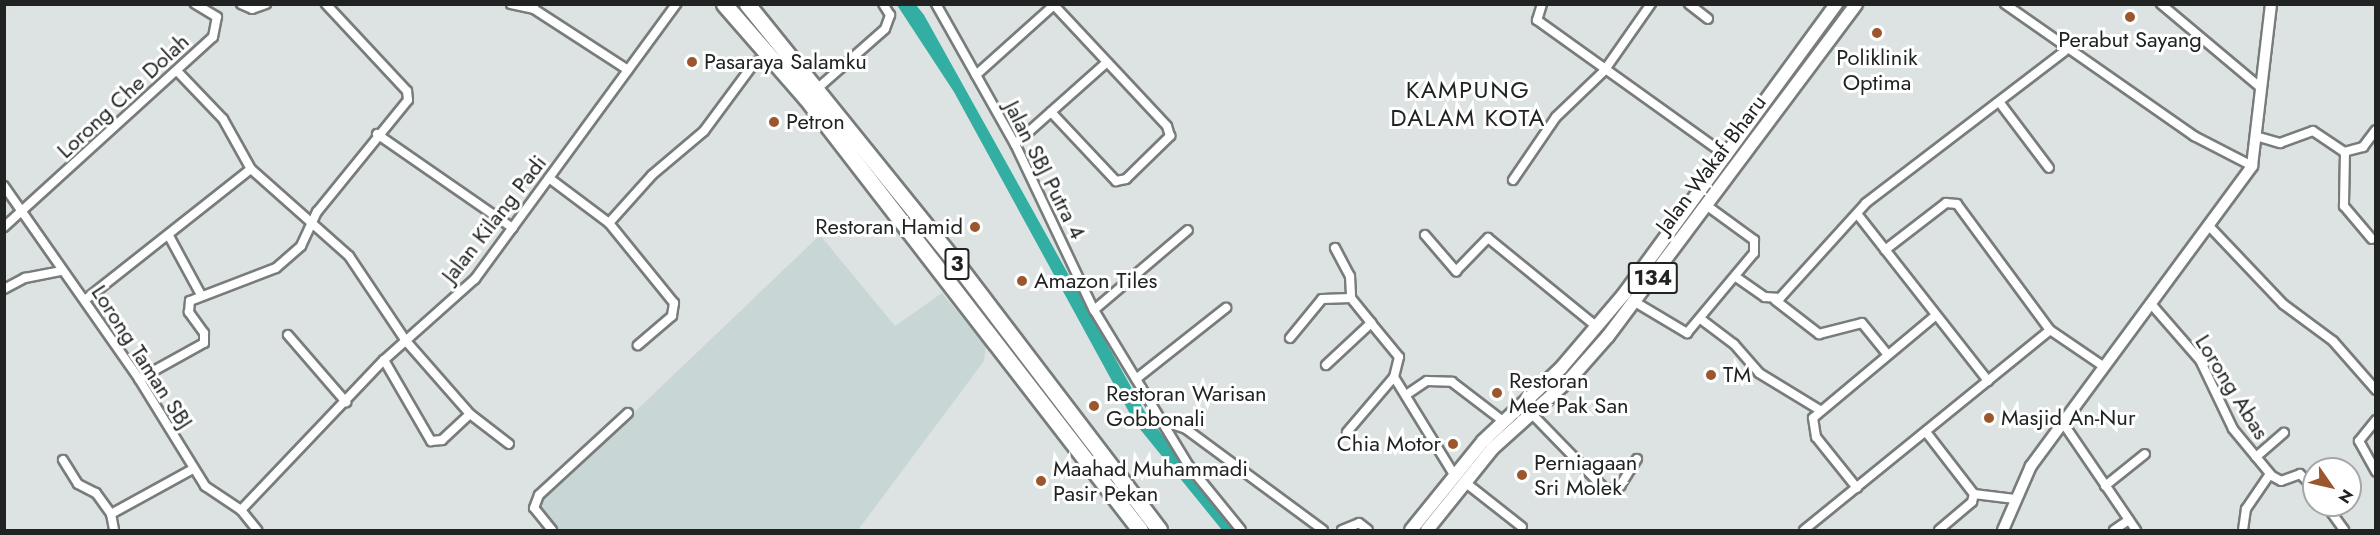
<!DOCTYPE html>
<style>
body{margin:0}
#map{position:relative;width:2380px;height:535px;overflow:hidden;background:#dde3e2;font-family:Jost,sans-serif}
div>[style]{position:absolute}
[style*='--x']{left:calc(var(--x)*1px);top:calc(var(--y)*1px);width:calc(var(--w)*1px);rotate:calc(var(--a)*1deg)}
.built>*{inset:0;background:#c8d7d5}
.water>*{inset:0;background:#32aea2}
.roads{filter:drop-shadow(2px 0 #787d7c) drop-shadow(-2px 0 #787d7c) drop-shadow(0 2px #787d7c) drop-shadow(0 -2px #787d7c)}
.street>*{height:8px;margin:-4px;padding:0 4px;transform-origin:4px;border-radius:4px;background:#fff}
.secondary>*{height:10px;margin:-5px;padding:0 5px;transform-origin:5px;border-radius:5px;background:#fff}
.primary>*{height:12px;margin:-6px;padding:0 6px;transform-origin:6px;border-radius:6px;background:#fff}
.highway>*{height:15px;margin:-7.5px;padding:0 7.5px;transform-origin:7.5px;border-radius:7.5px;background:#fff}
.dots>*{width:16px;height:16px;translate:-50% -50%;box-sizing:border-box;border:3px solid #fff;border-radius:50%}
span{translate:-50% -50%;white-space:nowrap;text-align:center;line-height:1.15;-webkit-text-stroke:6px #fff;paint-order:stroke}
.shield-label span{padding:2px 4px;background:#fff;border:2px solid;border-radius:4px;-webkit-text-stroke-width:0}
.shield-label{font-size:21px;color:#212323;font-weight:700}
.poi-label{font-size:22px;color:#212323}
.left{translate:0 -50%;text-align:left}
.right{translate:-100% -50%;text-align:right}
.street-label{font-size:22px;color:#212323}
.neighbourhood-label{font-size:24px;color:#212323;letter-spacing:1.5px}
.frame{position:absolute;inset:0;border:6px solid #212323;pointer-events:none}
.north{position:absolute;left:2302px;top:457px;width:60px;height:60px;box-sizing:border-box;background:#fff;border:2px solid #a6a7a7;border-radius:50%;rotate:124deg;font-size:16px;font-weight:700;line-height:24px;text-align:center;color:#212323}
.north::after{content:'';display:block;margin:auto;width:21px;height:27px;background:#9c562d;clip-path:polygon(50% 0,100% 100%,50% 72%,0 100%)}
</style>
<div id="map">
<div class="built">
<div style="clip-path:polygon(820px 235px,895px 326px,942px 293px,986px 346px,984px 361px,858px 530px,556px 530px,534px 508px)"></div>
</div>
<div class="water">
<div style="clip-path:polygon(897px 5px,916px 5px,924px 15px,1145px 412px,1234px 530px,1222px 530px,1135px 423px,954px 92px)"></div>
</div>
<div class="roads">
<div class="street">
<div style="--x:241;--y:4;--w:12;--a:24"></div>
<div style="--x:252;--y:9;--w:15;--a:-20"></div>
<div style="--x:511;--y:4;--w:24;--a:12"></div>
<div style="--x:534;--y:9;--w:112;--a:33"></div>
<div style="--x:936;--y:4;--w:161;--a:60.6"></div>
<div style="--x:1015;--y:144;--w:184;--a:64.6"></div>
<div style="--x:1094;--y:310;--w:183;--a:58.7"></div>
<div style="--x:1189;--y:466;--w:82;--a:50.9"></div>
<div style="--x:1542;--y:4;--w:17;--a:107"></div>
<div style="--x:1537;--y:20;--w:234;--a:35.6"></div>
<div style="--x:1689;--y:4;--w:24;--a:38"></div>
<div style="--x:2005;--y:4;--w:231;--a:34.9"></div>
<div style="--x:2194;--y:136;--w:65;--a:27.3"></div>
<div style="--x:2161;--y:4;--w:131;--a:40"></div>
<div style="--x:178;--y:72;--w:65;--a:46.2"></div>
<div style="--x:223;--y:119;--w:57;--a:60.8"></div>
<div style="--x:976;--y:75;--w:105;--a:-41.9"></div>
<div style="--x:818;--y:88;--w:89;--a:-41.4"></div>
<div style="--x:885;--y:29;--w:15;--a:-70"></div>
<div style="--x:890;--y:15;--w:13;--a:-122"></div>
<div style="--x:2000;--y:103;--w:81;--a:53"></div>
<div style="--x:1051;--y:112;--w:95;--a:46.7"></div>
<div style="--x:1116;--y:181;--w:10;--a:-11"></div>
<div style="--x:1126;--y:179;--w:62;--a:-44.3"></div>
<div style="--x:1170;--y:136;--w:10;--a:-107"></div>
<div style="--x:1167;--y:126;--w:167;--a:-133.1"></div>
<div style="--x:377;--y:134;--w:165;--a:34.7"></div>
<div style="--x:2259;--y:137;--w:22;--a:16"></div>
<div style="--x:2280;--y:143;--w:35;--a:-20"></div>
<div style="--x:2313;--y:131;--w:37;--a:34"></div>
<div style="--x:2344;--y:152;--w:20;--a:-15"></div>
<div style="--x:2363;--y:147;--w:21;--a:-53"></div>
<div style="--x:1015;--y:144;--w:123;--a:-41.7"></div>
<div style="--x:2345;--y:152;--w:54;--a:91.1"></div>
<div style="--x:2344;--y:206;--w:43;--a:49.7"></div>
<div style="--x:549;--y:178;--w:75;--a:36.9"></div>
<div style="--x:609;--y:223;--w:103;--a:50.9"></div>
<div style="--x:674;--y:303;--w:13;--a:99"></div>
<div style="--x:672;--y:316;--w:45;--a:139.5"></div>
<div style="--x:1513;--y:180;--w:76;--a:-55.7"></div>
<div style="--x:1556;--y:117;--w:66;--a:-43.8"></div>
<div style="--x:1604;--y:71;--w:82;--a:-55"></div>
<div style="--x:4;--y:186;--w:236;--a:55"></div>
<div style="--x:139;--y:379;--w:126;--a:58.3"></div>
<div style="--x:205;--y:486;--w:43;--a:33.7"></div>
<div style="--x:241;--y:510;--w:26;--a:51"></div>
<div style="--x:1858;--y:215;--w:211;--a:51.9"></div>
<div style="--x:609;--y:223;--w:64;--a:-48.1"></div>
<div style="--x:652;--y:175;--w:68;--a:-40.2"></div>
<div style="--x:704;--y:131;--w:86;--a:-53.5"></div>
<div style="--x:755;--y:62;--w:16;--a:-11"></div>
<div style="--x:2209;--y:226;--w:108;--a:46.5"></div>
<div style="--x:2283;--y:304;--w:62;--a:36.5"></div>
<div style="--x:2333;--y:341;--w:65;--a:48.7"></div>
<div style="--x:4;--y:227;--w:282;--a:-42.3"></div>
<div style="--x:213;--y:37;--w:20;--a:-79"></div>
<div style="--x:217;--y:17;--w:26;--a:-149"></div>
<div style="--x:1425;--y:235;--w:48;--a:49.3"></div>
<div style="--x:1456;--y:271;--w:46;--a:-45.9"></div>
<div style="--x:1488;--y:238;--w:141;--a:39.2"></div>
<div style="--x:169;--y:236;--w:67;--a:61.5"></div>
<div style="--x:1335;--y:248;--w:32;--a:62"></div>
<div style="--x:1350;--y:276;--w:22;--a:87"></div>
<div style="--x:1351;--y:298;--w:32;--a:51"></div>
<div style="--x:1885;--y:250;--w:77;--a:-37.6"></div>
<div style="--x:1946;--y:203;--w:11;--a:5"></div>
<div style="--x:1957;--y:204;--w:157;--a:53.6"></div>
<div style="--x:1736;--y:277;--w:35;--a:35"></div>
<div style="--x:1765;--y:297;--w:15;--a:4"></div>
<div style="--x:1780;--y:298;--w:128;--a:-47.8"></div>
<div style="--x:1866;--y:203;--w:250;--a:-37.4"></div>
<div style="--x:4;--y:289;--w:24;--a:-28"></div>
<div style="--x:25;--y:278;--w:36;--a:-11"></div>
<div style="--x:85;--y:300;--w:211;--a:-38.3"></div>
<div style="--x:251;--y:169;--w:131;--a:41.6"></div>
<div style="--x:349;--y:256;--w:102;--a:56.2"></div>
<div style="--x:406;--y:341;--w:97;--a:48.8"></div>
<div style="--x:470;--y:414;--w:49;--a:37.6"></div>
<div style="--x:1775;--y:300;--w:56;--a:37.7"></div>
<div style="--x:1819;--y:334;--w:44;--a:-14.3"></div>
<div style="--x:1862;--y:323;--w:40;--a:51"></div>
<div style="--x:1635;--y:302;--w:61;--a:30.8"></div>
<div style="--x:1687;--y:333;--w:104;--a:-50.1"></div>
<div style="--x:1754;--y:253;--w:13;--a:-90"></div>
<div style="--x:1754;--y:240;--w:59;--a:-143.9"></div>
<div style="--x:2152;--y:305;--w:73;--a:48.9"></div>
<div style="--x:2200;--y:360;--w:76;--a:64.4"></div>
<div style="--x:2233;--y:429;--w:61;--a:50.3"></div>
<div style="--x:2272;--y:476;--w:10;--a:29"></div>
<div style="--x:2281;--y:481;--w:20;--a:-20"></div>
<div style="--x:2300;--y:474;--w:20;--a:45"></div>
<div style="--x:1094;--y:310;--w:123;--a:-40.4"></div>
<div style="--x:1702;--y:320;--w:40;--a:37"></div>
<div style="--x:1734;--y:344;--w:38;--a:49"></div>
<div style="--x:1759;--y:373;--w:69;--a:31.4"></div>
<div style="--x:288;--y:335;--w:89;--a:49.1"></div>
<div style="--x:1290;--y:338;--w:50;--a:-50.6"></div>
<div style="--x:1322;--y:299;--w:29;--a:-2"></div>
<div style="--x:384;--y:360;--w:94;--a:59.9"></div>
<div style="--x:431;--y:441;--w:11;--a:-5"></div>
<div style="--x:442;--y:440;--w:38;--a:-43"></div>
<div style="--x:1326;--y:365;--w:62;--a:-43"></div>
<div style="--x:1371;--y:323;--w:44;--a:50.5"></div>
<div style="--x:1399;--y:357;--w:21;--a:104"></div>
<div style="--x:139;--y:379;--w:74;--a:-29"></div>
<div style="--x:204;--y:343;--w:10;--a:-90"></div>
<div style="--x:204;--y:333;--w:26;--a:-126"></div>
<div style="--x:189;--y:312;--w:11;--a:-85"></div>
<div style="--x:190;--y:301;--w:92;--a:-21"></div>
<div style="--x:276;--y:268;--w:33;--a:-41"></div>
<div style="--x:301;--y:246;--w:38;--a:-65"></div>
<div style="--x:317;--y:212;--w:144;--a:-50.9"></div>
<div style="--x:408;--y:100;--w:9;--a:-96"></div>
<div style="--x:407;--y:91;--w:119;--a:-133"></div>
<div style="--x:1136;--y:379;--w:115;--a:-38.3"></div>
<div style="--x:1406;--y:395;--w:25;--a:-34"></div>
<div style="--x:1427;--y:381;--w:25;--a:2"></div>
<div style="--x:1452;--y:382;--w:64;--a:37.4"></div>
<div style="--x:1531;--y:413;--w:107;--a:45.8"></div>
<div style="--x:1606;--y:490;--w:15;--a:-16"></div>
<div style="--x:1620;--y:486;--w:32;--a:-58"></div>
<div style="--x:1159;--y:420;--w:28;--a:18"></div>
<div style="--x:1186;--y:429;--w:170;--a:36.4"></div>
<div style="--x:2376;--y:420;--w:27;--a:129"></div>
<div style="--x:2359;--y:441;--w:35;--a:61"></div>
<div style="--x:2063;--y:423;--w:130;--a:55.7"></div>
<div style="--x:1347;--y:432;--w:72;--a:-49.5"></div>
<div style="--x:1394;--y:377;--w:116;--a:58.4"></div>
<div style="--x:1926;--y:432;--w:78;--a:52.3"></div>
<div style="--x:1974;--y:494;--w:8;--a:104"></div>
<div style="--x:1972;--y:502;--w:43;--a:139.7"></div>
<div style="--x:2256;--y:457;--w:37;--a:-41"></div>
<div style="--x:63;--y:460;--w:28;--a:58"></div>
<div style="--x:78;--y:484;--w:20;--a:27"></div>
<div style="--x:96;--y:493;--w:26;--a:54"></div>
<div style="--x:111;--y:514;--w:16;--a:79"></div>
<div style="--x:1466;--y:483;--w:71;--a:38.2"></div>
<div style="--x:2105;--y:486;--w:51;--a:-38.7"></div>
<div style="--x:1857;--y:488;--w:65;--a:-128.8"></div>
<div style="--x:1816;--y:437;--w:19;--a:-99"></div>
<div style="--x:1813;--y:418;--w:160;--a:-39.9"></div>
<div style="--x:1974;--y:494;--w:39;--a:7"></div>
<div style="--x:2326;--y:505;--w:31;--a:54"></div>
<div style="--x:241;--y:510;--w:207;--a:-46.4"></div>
<div style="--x:384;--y:360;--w:122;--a:-41.7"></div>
<div style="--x:475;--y:279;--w:341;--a:-53.8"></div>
<div style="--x:111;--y:514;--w:94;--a:-28.8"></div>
<div style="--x:552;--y:530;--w:28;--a:-129"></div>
<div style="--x:534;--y:508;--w:14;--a:-69"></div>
<div style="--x:539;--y:495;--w:121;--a:-42.7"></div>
<div style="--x:1342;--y:530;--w:18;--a:-22"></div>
<div style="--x:1359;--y:523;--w:11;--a:38"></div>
<div style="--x:1804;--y:530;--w:317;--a:-39.1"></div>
<div style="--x:2050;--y:330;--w:64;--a:34.2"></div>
<div style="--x:2114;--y:530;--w:18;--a:-34"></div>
<div style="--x:2243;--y:530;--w:21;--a:-82"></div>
<div style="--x:2246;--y:509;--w:42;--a:-55.6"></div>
</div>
<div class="secondary">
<div style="--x:2003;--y:530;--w:70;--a:-66.4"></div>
<div style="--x:2031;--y:466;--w:373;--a:-53.6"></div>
<div style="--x:2252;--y:166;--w:163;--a:-83.3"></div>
</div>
<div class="primary">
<div style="--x:1411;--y:530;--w:114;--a:-51"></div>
<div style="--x:1483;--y:441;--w:107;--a:-43.1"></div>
<div style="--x:1561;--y:368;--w:97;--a:-49.6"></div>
<div style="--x:1624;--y:294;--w:359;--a:-53.8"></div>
<div style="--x:1427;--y:530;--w:105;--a:-51.2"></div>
<div style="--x:1493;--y:448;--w:105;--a:-41.9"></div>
<div style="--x:1571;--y:378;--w:56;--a:-48.6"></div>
<div style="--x:1608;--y:336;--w:414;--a:-53.2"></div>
</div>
<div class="highway">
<div style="--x:724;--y:4;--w:125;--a:48.9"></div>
<div style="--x:806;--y:98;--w:546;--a:52.29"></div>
<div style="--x:747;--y:4;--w:338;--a:51.1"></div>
<div style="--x:959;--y:267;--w:330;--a:52.7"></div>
</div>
</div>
<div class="dots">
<div style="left:2130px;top:17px;background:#9c562d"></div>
<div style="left:1877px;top:33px;background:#9c562d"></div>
<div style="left:692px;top:62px;background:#9c562d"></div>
<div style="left:774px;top:122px;background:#9c562d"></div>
<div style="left:975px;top:227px;background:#9c562d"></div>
<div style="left:1022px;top:281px;background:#9c562d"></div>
<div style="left:1711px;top:375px;background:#9c562d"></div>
<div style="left:1497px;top:393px;background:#9c562d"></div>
<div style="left:1094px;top:406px;background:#9c562d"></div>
<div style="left:1989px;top:418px;background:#9c562d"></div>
<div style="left:1453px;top:444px;background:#9c562d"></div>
<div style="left:1522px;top:475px;background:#9c562d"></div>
<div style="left:1041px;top:481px;background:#9c562d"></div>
</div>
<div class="shield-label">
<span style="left:957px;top:264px">3</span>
<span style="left:1653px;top:278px">134</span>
</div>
<div class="poi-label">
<span style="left:2130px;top:40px">Perabut Sayang</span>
<span style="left:1877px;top:70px">Poliklinik<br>Optima</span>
<span class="left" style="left:704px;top:62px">Pasaraya Salamku</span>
<span class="left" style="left:786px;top:122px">Petron</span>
<span class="right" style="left:963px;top:227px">Restoran Hamid</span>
<span class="left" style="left:1034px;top:281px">Amazon Tiles</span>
<span class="left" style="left:1723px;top:375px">TM</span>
<span class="left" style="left:1509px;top:393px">Restoran<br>Mee Pak San</span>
<span class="left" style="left:1106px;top:406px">Restoran Warisan<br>Gobbonali</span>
<span class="left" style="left:2001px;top:418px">Masjid An-Nur</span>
<span class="right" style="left:1441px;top:444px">Chia Motor</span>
<span class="left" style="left:1534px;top:475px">Perniagaan<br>Sri Molek</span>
<span class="left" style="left:1053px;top:481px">Maahad Muhammadi<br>Pasir Pekan</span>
</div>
<div class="street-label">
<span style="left:123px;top:96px;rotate:-43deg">Lorong Che Dolah</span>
<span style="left:1711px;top:164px;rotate:-53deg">Jalan Wakaf Bharu</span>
<span style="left:1045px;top:170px;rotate:63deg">Jalan SBJ Putra 4</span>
<span style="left:494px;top:219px;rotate:-52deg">Jalan Kilang Padi</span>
<span style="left:142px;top:357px;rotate:57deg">Lorong Taman SBJ</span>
<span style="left:2232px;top:387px;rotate:58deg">Lorong Abas</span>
</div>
<div class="neighbourhood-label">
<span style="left:1468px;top:104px">KAMPUNG<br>DALAM KOTA</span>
</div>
<div class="frame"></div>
<div class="north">N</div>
</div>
